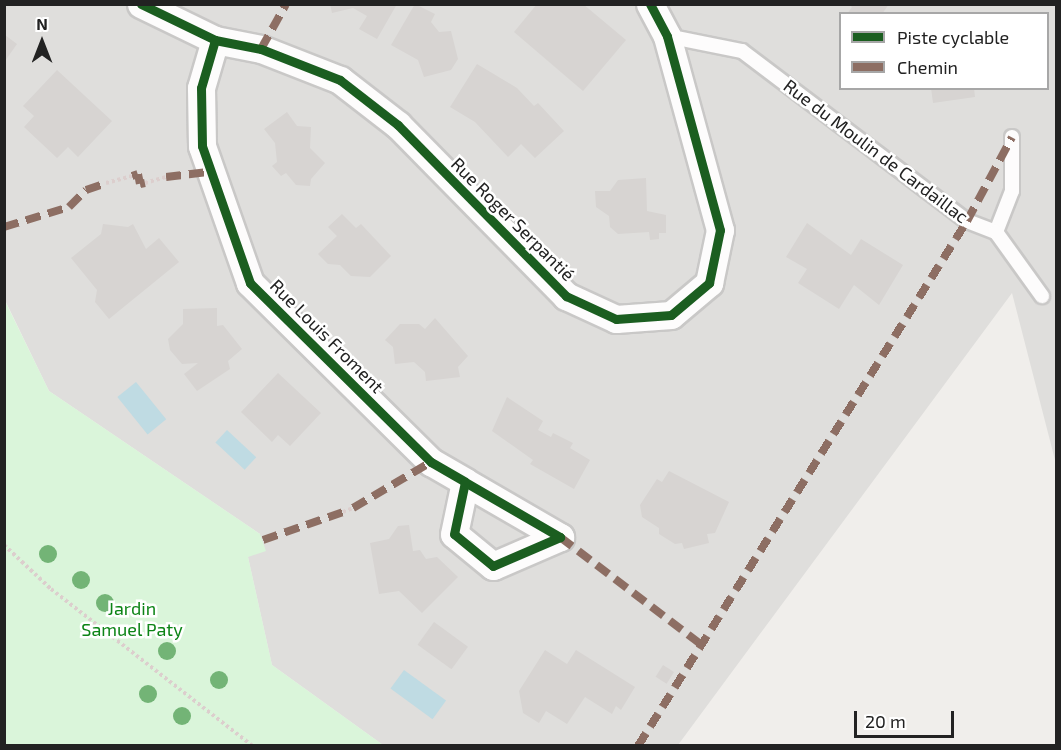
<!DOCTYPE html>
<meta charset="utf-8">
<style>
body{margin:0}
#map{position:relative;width:1061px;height:750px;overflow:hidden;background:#f0eeeb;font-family:"Exo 2",sans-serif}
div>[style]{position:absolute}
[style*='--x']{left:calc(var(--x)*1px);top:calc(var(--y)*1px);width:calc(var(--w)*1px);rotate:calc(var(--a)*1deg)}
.residential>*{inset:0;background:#dfdedc}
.park>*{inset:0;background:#daf5da}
.water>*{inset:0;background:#bfdbe3;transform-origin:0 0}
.building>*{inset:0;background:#d7d4d2;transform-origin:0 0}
.path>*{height:4px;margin-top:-2px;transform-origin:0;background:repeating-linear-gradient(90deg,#dccecd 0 3px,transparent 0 6px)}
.roads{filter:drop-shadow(2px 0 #c9c8c7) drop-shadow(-2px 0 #c9c8c7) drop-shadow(0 2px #c9c8c7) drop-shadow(0 -2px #c9c8c7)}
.service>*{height:14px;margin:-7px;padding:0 7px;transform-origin:7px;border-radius:7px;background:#fdfcfc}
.minor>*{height:27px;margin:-13.5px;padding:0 13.5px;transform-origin:13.5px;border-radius:13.5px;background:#fdfcfc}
.quiet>*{height:8px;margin-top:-4px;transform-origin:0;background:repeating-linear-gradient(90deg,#8d6e63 0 15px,transparent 0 23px)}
.cycleway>*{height:9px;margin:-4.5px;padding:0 4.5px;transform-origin:4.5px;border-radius:4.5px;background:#1b5e20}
.trees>*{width:18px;height:18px;margin:-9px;border-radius:50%;background:#73b476}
span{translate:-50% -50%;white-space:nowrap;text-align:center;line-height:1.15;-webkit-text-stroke:5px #fff;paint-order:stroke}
.street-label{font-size:18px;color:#222}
.park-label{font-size:18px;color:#0c8416}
.frame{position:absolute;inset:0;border:6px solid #222;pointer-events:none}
.legend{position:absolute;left:839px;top:12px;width:210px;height:78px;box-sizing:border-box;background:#fff;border:2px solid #a7a7a7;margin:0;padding:8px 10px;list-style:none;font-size:18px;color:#222}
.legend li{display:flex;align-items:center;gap:12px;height:30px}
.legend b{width:30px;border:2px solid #a7a7a7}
.north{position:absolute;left:12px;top:12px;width:60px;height:60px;-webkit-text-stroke:4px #fff;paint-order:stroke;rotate:0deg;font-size:16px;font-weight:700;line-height:24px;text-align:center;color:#222}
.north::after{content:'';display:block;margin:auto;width:21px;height:27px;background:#222;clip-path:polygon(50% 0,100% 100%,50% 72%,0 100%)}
.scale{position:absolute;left:854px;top:711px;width:100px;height:27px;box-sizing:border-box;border:3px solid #222;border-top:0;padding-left:8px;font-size:18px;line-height:21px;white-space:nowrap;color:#222;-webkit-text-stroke:4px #fff;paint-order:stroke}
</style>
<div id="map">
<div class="residential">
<div style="clip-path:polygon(evenodd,5px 5px,1056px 5px,1056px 464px,1012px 293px,678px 745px,383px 745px,272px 665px,248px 557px,260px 534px,49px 391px,5px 300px,5px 5px,840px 14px,1048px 14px,1048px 88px,840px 88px,840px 14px)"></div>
</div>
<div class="park">
<div style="clip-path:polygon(4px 299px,49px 391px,260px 534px,266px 551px,248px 557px,272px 665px,383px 745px,5px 745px)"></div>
</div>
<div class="water">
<div style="left:136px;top:382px;width:48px;height:24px;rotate:51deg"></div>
<div style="left:227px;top:430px;width:40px;height:17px;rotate:43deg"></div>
<div style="left:404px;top:670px;width:52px;height:23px;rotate:36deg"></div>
</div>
<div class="building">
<div style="clip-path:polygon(330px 4px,397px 4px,377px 39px,359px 29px,367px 16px,353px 8px,332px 13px)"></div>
<div style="clip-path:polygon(415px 4px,435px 14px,431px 22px,439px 32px,451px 31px,458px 59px,451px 70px,424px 77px,418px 60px,391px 45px)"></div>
<div style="clip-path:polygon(537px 4px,583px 4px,626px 40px,583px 91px,514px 32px)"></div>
<div style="clip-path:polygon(849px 4px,889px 4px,882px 14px,847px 14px,852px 7px)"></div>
<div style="clip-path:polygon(5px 35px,17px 44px,5px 61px)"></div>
<div style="clip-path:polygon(477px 64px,517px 88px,534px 106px,538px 103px,564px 131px,535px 158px,521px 144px,508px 157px,475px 122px,450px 107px)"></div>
<div style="clip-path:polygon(57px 70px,112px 121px,78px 157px,68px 147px,57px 158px,24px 127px,34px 116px,23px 106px)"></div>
<div style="clip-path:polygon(931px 88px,974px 88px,975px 97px,933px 103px)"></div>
<div style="clip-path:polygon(287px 112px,297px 126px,311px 127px,310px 148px,325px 163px,311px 179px,310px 186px,296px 185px,286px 173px,281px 176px,272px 166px,277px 162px,275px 143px,264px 129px)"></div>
<div style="clip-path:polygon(646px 178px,647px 211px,666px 215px,666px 233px,659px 233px,659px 239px,650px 240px,649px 232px,618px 234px,610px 227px,609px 216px,596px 207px,595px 191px,610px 191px,618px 180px)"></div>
<div style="clip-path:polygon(342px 214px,356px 228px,361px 224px,391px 256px,370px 277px,351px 276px,340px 265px,328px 264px,318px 254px,337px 236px,328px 227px)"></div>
<div style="clip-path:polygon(807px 223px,851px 255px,861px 239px,903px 265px,879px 305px,854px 285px,839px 309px,798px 283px,807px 269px,786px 257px)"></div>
<div style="clip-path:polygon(103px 224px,128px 227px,133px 224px,146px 249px,159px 238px,179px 262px,109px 319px,95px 302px,97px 290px,71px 258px,101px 234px)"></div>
<div style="clip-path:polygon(217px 308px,217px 326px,223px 325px,242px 349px,228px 361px,230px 369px,197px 391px,184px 374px,198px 363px,182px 364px,170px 350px,168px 339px,183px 324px,183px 309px)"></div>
<div style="clip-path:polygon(435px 318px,468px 356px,458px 367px,460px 377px,426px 381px,425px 372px,414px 362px,395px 364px,393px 347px,385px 340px,400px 324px,419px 324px,425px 329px)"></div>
<div style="clip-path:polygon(278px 373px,321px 413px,290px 446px,278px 435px,272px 442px,241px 412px)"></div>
<div style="clip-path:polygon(507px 397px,543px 421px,538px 430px,551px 437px,553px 433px,573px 443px,570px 448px,590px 460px,574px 489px,530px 464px,533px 460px,492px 431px)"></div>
<div style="clip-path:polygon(669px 471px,729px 502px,715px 533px,707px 534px,709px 543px,684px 549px,682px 543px,675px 544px,659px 534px,659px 528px,642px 517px,640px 505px,657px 479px,662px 482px)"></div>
<div style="clip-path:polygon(409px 525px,413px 551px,420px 550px,426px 559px,437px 557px,458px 577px,422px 613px,399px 591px,379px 594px,370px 543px,389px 539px,398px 526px)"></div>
<div style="left:434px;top:622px;width:42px;height:28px;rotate:36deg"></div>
<div style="clip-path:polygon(545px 650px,567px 664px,576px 650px,635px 687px,621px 710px,616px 706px,612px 714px,585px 697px,567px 724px,546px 711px,539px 723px,523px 713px,519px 691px)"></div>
<div style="left:663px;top:665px;width:13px;height:14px;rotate:32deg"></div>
</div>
<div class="path">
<div style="--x:106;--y:183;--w:27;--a:-15"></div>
<div style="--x:145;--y:183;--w:22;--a:-16"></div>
<div style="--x:343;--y:512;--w:11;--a:-22"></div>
<div style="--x:4;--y:545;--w:64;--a:43.1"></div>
<div style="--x:51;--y:589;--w:256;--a:37.9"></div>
</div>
<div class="roads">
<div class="service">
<div style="--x:667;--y:36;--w:76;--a:11.3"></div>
<div style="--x:742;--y:51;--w:282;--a:37.1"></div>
<div style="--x:967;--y:221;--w:31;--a:21"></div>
<div style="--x:996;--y:232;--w:44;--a:-68.7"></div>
<div style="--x:1012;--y:191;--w:54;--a:-90"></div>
<div style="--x:996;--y:232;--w:79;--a:54.3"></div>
</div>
<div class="minor">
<div style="--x:141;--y:4;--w:82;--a:25.9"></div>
<div style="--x:215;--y:40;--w:47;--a:11.1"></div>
<div style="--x:261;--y:49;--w:85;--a:21.4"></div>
<div style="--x:340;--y:80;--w:73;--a:37.8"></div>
<div style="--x:398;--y:125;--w:240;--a:45.5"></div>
<div style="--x:566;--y:296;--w:55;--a:24.7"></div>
<div style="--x:616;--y:319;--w:55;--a:-4.2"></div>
<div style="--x:671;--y:315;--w:50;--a:-40.1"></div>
<div style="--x:709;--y:283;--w:54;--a:-78.3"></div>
<div style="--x:720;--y:230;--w:201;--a:-105.3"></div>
<div style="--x:667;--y:36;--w:36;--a:-118"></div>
<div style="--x:215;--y:40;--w:50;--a:106.3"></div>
<div style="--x:201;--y:88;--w:58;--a:89"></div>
<div style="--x:202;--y:146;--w:145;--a:70.7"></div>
<div style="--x:250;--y:283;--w:255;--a:44.7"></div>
<div style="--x:431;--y:462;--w:39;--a:30"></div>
<div style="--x:465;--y:482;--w:110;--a:30.1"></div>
<div style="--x:560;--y:537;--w:73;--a:156.6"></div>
<div style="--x:493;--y:566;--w:50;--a:-140.6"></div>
<div style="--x:454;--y:534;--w:53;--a:-78.1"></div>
</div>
</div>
<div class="quiet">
<div style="--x:261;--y:49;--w:51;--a:-60.9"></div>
<div style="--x:132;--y:176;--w:6;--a:-18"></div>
<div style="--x:138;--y:174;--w:10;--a:79"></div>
<div style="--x:140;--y:184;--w:5;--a:-11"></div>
<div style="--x:166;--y:177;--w:42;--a:-6.8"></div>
<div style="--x:4;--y:227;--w:68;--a:-17.1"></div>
<div style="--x:69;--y:207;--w:24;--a:-45"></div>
<div style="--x:86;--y:190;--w:21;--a:-19"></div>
<div style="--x:353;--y:508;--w:91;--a:-30.5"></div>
<div style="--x:560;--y:537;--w:178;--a:37.3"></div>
<div style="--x:263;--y:540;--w:85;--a:-19.3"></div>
<div style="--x:638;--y:746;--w:620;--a:-57.93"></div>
<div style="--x:967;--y:221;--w:95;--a:-61.8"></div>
</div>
<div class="cycleway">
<div style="--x:141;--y:4;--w:82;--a:25.9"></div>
<div style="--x:215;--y:40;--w:47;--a:11.1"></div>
<div style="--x:261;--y:49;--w:85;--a:21.4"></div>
<div style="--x:340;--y:80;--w:73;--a:37.8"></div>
<div style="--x:398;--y:125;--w:240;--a:45.5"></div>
<div style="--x:566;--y:296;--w:55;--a:24.7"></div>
<div style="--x:616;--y:319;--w:55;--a:-4.2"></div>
<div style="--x:671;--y:315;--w:50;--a:-40.1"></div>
<div style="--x:709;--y:283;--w:54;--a:-78.3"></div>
<div style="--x:720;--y:230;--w:201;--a:-105.3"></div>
<div style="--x:667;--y:36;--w:36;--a:-118"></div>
<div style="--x:215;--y:40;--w:50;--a:106.3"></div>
<div style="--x:201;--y:88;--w:58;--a:89"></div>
<div style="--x:202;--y:146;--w:145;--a:70.7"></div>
<div style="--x:250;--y:283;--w:255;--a:44.7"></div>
<div style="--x:431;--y:462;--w:39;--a:30"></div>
<div style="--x:465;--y:482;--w:110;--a:30.1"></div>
<div style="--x:560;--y:537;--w:73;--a:156.6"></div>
<div style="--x:493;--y:566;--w:50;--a:-140.6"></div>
<div style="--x:454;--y:534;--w:53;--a:-78.1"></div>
</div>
<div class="trees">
<div style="left:48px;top:554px"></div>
<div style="left:81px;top:580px"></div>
<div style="left:105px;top:603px"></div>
<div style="left:167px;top:651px"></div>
<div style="left:219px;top:680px"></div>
<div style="left:148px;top:694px"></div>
<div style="left:182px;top:716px"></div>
</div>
<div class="street-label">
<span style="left:876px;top:151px;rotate:37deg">Rue du Moulin de Cardaillac</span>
<span style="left:513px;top:219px;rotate:45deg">Rue Roger Serpantié</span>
<span style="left:327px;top:336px;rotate:45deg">Rue Louis Froment</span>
</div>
<div class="park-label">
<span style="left:132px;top:619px">Jardin<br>Samuel Paty</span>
</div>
<div class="frame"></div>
<ul class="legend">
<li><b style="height:8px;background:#1b5e20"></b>Piste cyclable</li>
<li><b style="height:8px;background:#8d6e63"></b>Chemin</li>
</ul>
<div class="north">N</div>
<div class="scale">20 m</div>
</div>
